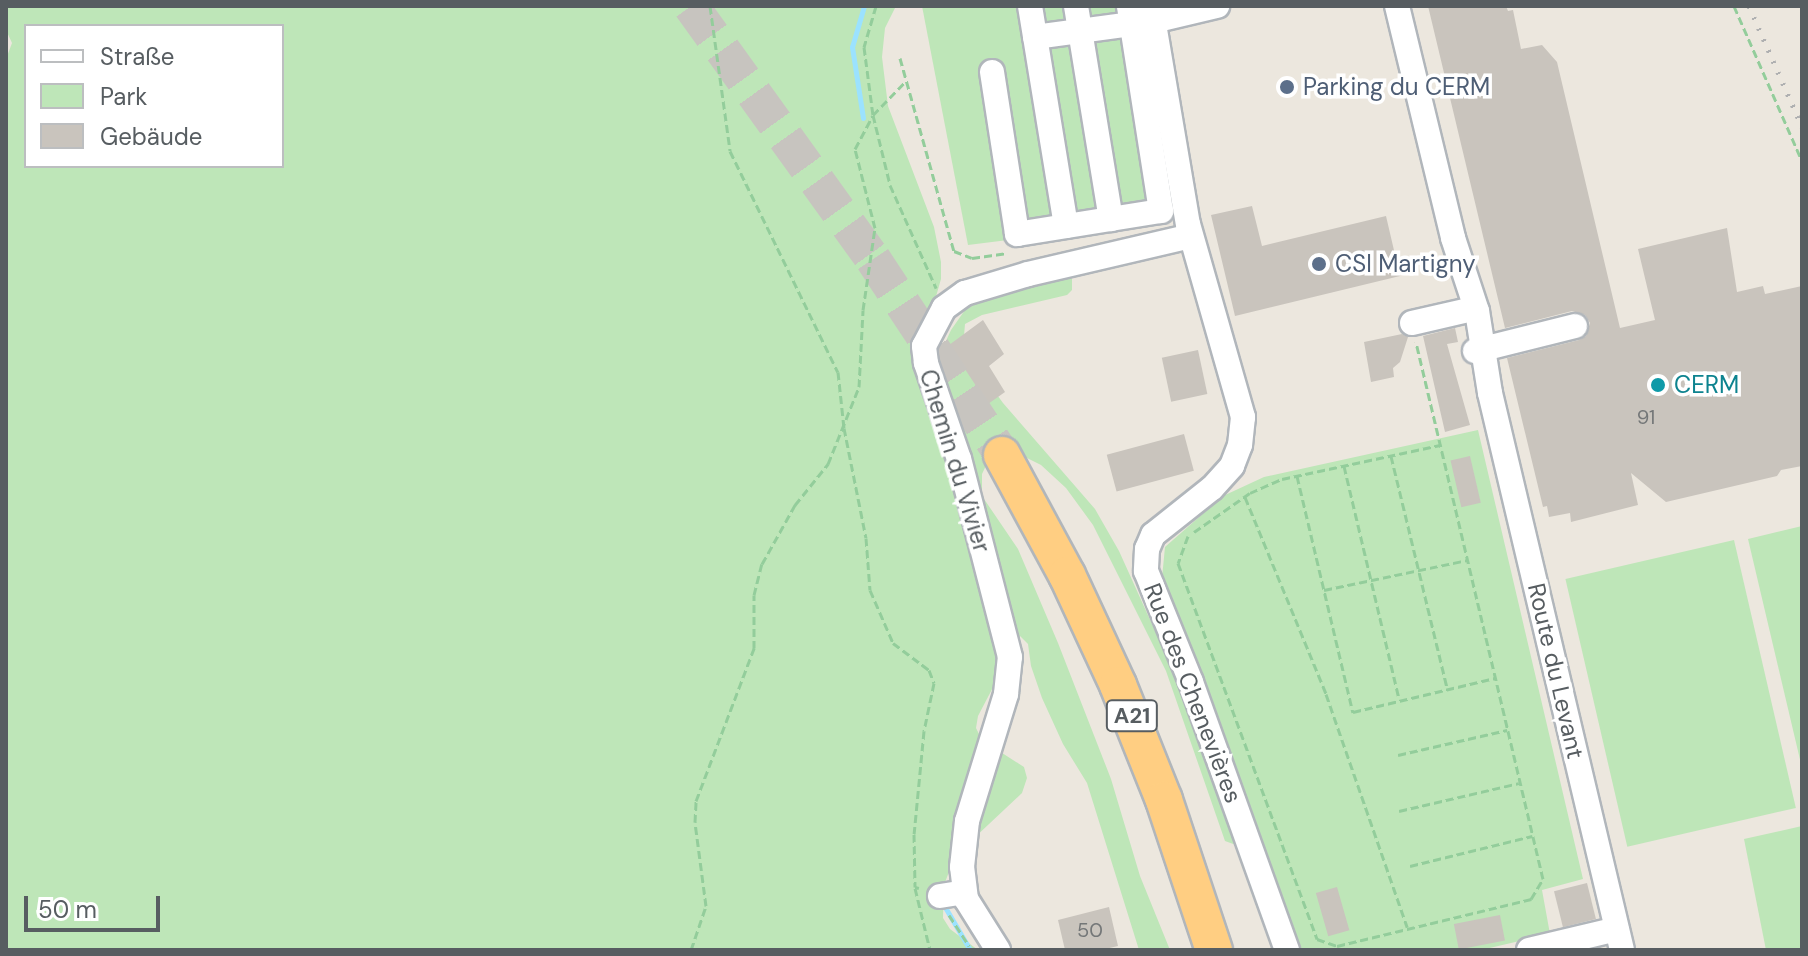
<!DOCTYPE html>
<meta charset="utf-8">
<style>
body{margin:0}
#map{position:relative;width:1808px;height:956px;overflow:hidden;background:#ece7de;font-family:"DM Sans",sans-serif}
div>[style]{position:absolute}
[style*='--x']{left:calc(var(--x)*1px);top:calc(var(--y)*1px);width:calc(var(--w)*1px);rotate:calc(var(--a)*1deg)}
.green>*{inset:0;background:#bee6b8;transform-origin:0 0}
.stream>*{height:5px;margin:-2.5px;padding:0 2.5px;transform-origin:2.5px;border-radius:2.5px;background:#9be2ff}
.building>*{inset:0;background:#c9c4bd;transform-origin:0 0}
.highway-tunnel>*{height:36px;margin-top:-18px;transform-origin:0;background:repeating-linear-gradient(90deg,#c7c4bf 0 36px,transparent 0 54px)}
.path>*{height:3px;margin-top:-1.5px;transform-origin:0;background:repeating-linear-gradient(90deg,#93cd9b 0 8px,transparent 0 12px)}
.roads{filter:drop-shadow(2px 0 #b1b6bb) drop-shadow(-2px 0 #b1b6bb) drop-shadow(0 2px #b1b6bb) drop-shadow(0 -2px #b1b6bb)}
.minor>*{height:24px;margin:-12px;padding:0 12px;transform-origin:12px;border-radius:12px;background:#fff}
.highway>*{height:36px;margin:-18px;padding:0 18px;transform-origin:18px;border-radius:18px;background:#ffce82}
.rail>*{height:5px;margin-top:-2.5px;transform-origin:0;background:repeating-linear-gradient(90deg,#afb0b1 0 2px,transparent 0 12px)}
.dots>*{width:22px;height:22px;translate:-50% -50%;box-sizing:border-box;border:4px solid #fff;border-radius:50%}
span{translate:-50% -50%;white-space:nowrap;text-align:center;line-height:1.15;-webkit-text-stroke:7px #fff;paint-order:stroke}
.number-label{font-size:20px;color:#747778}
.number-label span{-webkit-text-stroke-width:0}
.shield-label span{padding:2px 6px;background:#fff;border:2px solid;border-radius:6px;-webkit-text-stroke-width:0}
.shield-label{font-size:22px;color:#575d61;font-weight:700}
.service-label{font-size:24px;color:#4e5e75}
.left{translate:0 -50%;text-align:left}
.culture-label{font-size:24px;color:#0d838f}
.street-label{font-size:24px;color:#575d61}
.frame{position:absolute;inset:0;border:8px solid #575d61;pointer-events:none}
.legend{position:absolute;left:24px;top:24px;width:260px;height:144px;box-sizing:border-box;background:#fff;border:2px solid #bcbec0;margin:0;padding:10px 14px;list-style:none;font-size:24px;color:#575d61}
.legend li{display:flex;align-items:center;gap:16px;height:40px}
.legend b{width:40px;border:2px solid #bcbec0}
.scale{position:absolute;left:24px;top:896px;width:136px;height:36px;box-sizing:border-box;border:4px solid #575d61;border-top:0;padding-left:10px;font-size:24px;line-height:28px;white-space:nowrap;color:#575d61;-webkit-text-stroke:6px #fff;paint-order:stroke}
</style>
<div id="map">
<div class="green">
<div style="clip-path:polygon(evenodd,6px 6px,896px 6px,885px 28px,882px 57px,888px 106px,934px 227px,941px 262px,941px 279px,931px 314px,934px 367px,951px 330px,972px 300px,1067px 273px,1072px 279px,1072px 290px,1067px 295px,982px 315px,965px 324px,963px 348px,1003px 403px,1095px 509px,1119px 551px,1193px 715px,1239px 839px,1236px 845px,1225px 841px,1166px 671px,1093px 525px,1066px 488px,1041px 465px,1007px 448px,991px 455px,982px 474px,982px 496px,1018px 549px,1058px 643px,1111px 779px,1140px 876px,1170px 950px,1139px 950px,1087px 783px,1063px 744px,1042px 698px,1031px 666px,1028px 644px,1020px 636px,978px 716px,976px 728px,982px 740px,1024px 767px,1027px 778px,1022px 793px,955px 856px,944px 885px,943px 918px,950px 929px,978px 950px,6px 950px,6px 59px,12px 43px,6px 30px,6px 6px,26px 26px,282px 26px,282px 166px,26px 166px,26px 26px)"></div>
<div style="clip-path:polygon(922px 6px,1143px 6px,1177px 219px,968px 245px)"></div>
<div style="clip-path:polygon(1478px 430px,1583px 879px,1542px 890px,1550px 934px,1481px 950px,1296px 950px,1162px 578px,1165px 547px,1223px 496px,1264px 477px)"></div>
<div style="clip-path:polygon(1802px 526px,1802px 768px,1748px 539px)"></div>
<div style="left:1734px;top:540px;width:275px;height:173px;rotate:77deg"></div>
<div style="clip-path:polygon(1802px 826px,1802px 950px,1766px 950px,1744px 839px)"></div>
</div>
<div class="stream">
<div style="--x:863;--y:118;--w:72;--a:-98.8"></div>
<div style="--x:852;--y:47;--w:43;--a:-73.7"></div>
<div style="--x:942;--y:902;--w:56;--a:59.7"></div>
</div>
<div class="building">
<div style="clip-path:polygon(1428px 6px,1506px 6px,1508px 11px,1513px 10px,1521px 49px,1542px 45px,1557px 62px,1620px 328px,1655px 320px,1638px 249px,1727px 228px,1737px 292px,1763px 286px,1765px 294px,1802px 286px,1802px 466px,1781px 470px,1777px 476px,1666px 502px,1631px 473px,1638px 505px,1571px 522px,1570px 513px,1549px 517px,1547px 506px,1543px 507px,1507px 358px,1579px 340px,1586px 336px,1590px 323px,1585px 315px,1572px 311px,1505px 328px)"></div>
<div style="clip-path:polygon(1252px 206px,1262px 246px,1386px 216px,1400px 276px,1235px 316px,1211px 215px)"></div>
<div style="clip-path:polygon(983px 320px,1004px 354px,989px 366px,1005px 392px,988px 404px,949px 345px)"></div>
<div style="clip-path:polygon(1455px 328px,1458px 342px,1447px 344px,1470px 425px,1445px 432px,1423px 336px)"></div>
<div style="clip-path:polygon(1402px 334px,1408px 337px,1400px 362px,1393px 368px,1394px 377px,1371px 382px,1364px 342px)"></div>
<div style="left:1198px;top:350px;width:45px;height:37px;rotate:78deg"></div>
<div style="left:1184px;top:434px;width:38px;height:80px;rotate:75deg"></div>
<div style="left:1470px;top:456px;width:48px;height:20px;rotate:77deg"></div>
<div style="left:1587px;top:883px;width:37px;height:34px;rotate:76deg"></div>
<div style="left:1337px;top:887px;width:45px;height:22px;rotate:74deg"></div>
<div style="clip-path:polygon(1109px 907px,1118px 946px,1101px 950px,1065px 950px,1058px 920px)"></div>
<div style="left:1500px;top:915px;width:26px;height:47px;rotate:79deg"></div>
</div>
<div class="highway-tunnel">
<div style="--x:691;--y:6;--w:312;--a:54.3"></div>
<div style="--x:873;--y:259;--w:235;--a:56.6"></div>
</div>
<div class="path">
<div style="--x:710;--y:6;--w:146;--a:82.1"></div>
<div style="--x:730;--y:151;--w:246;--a:64"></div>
<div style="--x:838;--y:372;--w:56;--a:83.9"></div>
<div style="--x:844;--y:428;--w:112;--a:78.7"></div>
<div style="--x:866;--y:538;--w:52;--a:85.6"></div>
<div style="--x:870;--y:590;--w:58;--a:66.5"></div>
<div style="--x:893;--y:643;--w:45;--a:36.9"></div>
<div style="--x:929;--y:670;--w:14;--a:69"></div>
<div style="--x:934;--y:683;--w:49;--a:101.8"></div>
<div style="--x:924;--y:731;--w:103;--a:95.5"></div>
<div style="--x:914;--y:834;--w:53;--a:88.9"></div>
<div style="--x:915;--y:887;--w:4;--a:14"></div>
<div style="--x:876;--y:6;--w:43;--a:106.3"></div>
<div style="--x:864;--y:47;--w:69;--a:82.5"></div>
<div style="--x:873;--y:115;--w:72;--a:76.3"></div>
<div style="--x:890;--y:185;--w:113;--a:65.9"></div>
<div style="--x:1734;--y:6;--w:169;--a:66.3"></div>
<div style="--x:900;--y:58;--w:200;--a:74.4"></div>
<div style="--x:954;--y:251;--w:19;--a:21"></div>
<div style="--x:972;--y:258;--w:34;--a:-8"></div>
<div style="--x:1391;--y:456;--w:239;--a:76.4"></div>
<div style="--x:1344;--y:466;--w:239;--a:76.7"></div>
<div style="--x:1297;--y:476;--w:243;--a:76.7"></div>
<div style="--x:1353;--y:712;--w:146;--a:-13.5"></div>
<div style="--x:1245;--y:497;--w:213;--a:67.6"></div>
<div style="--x:1326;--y:694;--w:247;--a:70.8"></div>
<div style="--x:1194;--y:532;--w:68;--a:-34.9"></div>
<div style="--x:1250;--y:493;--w:35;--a:-24"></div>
<div style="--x:1282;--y:479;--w:163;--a:-12.1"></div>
<div style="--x:1188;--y:536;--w:29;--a:110"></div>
<div style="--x:1178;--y:563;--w:401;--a:69.7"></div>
<div style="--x:1317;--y:939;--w:21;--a:19"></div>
<div style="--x:1337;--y:946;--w:200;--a:-13.6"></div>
<div style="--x:1531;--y:899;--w:23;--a:-59"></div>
<div style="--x:1543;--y:879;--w:552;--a:-103.31"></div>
<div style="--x:1324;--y:590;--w:146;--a:-11.8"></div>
<div style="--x:1398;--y:755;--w:112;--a:-12.9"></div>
<div style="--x:1399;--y:811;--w:123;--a:-13.1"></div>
<div style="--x:1410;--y:866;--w:126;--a:-13.8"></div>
<div style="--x:915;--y:888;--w:64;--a:76.4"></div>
<div style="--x:949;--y:915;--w:37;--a:57"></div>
<div style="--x:691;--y:950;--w:46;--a:-71.2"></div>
<div style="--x:706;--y:906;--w:85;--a:-97.5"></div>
<div style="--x:695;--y:822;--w:21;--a:-87"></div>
<div style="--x:696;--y:801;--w:164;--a:-69.2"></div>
<div style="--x:754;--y:648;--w:53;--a:-90"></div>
<div style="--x:754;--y:595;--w:32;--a:-76"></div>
<div style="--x:762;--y:564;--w:68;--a:-60.8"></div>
<div style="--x:795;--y:505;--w:53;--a:-51.2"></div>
<div style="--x:828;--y:464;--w:83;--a:-68.1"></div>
<div style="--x:859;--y:387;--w:77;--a:-87"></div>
<div style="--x:863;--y:310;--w:83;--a:-81.7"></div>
<div style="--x:875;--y:228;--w:81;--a:-104.2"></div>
<div style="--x:855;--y:149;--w:38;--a:-62"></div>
<div style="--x:873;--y:115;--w:47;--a:-45.9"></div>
</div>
<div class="roads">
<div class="minor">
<div style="--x:1030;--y:6;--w:223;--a:80.7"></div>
<div style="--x:1076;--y:6;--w:216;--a:80.7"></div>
<div style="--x:1151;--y:6;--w:221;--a:80.4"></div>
<div style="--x:1188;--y:224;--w:201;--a:74.1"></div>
<div style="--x:1243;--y:417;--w:28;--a:96"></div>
<div style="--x:1240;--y:445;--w:22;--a:111"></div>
<div style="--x:1232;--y:466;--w:30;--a:132"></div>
<div style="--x:1212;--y:488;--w:75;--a:141.5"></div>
<div style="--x:1153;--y:535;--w:15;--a:113"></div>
<div style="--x:1147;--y:549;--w:22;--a:93"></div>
<div style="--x:1146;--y:571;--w:120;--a:67.9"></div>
<div style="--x:1191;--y:682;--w:285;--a:70.3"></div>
<div style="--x:1397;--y:6;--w:239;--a:76.4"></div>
<div style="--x:1453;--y:238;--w:77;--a:71.8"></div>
<div style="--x:1477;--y:311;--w:83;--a:81"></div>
<div style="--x:1490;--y:393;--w:572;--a:76.67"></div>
<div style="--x:1035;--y:37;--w:119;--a:-7.7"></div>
<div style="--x:1153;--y:21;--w:66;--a:-13.2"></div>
<div style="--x:992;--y:72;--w:164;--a:81.2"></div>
<div style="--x:1017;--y:234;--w:146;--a:-9.1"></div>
<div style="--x:1161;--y:211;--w:207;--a:-98.9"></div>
<div style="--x:1412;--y:323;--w:53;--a:-13"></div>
<div style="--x:1475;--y:351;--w:103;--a:-14"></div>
<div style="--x:940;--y:896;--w:24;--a:-9"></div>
<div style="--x:998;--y:950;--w:60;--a:-122.1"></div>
<div style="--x:966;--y:899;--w:32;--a:-97"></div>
<div style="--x:962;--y:867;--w:46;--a:-83.8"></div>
<div style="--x:967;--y:821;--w:133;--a:-72.9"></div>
<div style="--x:1006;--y:694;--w:37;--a:-84"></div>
<div style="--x:1010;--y:657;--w:204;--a:-104.4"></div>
<div style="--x:959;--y:459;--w:102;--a:-109"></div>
<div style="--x:926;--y:363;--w:17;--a:-97"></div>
<div style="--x:924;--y:346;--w:43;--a:-62.2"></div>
<div style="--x:944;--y:308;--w:26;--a:-36"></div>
<div style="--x:965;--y:293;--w:66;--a:-16.8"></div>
<div style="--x:1028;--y:274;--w:167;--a:-13.1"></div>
<div style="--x:1529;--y:950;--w:90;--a:-13.4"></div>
</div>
<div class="highway">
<div style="--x:1002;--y:455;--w:136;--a:61.6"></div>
<div style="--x:1067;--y:575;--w:121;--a:65.1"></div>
<div style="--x:1118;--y:685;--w:124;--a:68.2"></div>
<div style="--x:1164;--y:800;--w:158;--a:71.6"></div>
</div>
</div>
<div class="rail">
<div style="--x:1749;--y:6;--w:132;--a:66.3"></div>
</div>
<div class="dots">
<div style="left:1287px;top:87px;background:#5c6f8a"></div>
<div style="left:1319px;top:264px;background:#5c6f8a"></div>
<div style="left:1658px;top:385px;background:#0f9aa8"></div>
</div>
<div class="number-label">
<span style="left:1646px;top:417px">91</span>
<span style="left:1090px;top:930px">50</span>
</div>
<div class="shield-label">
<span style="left:1132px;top:716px">A21</span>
</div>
<div class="service-label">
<span class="left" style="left:1303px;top:87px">Parking du CERM</span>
<span class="left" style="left:1335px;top:264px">CSI Martigny</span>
</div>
<div class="culture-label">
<span class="left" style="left:1674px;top:385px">CERM</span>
</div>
<div class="street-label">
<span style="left:955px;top:461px;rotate:73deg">Chemin du Vivier</span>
<span style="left:1556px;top:671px;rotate:77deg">Route du Levant</span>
<span style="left:1193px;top:693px;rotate:69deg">Rue des Chenevières</span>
</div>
<div class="frame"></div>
<ul class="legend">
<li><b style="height:10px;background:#fff"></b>Straße</li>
<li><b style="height:22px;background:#bee6b8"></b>Park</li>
<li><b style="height:22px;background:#c9c4bd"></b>Gebäude</li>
</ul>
<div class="scale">50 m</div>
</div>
